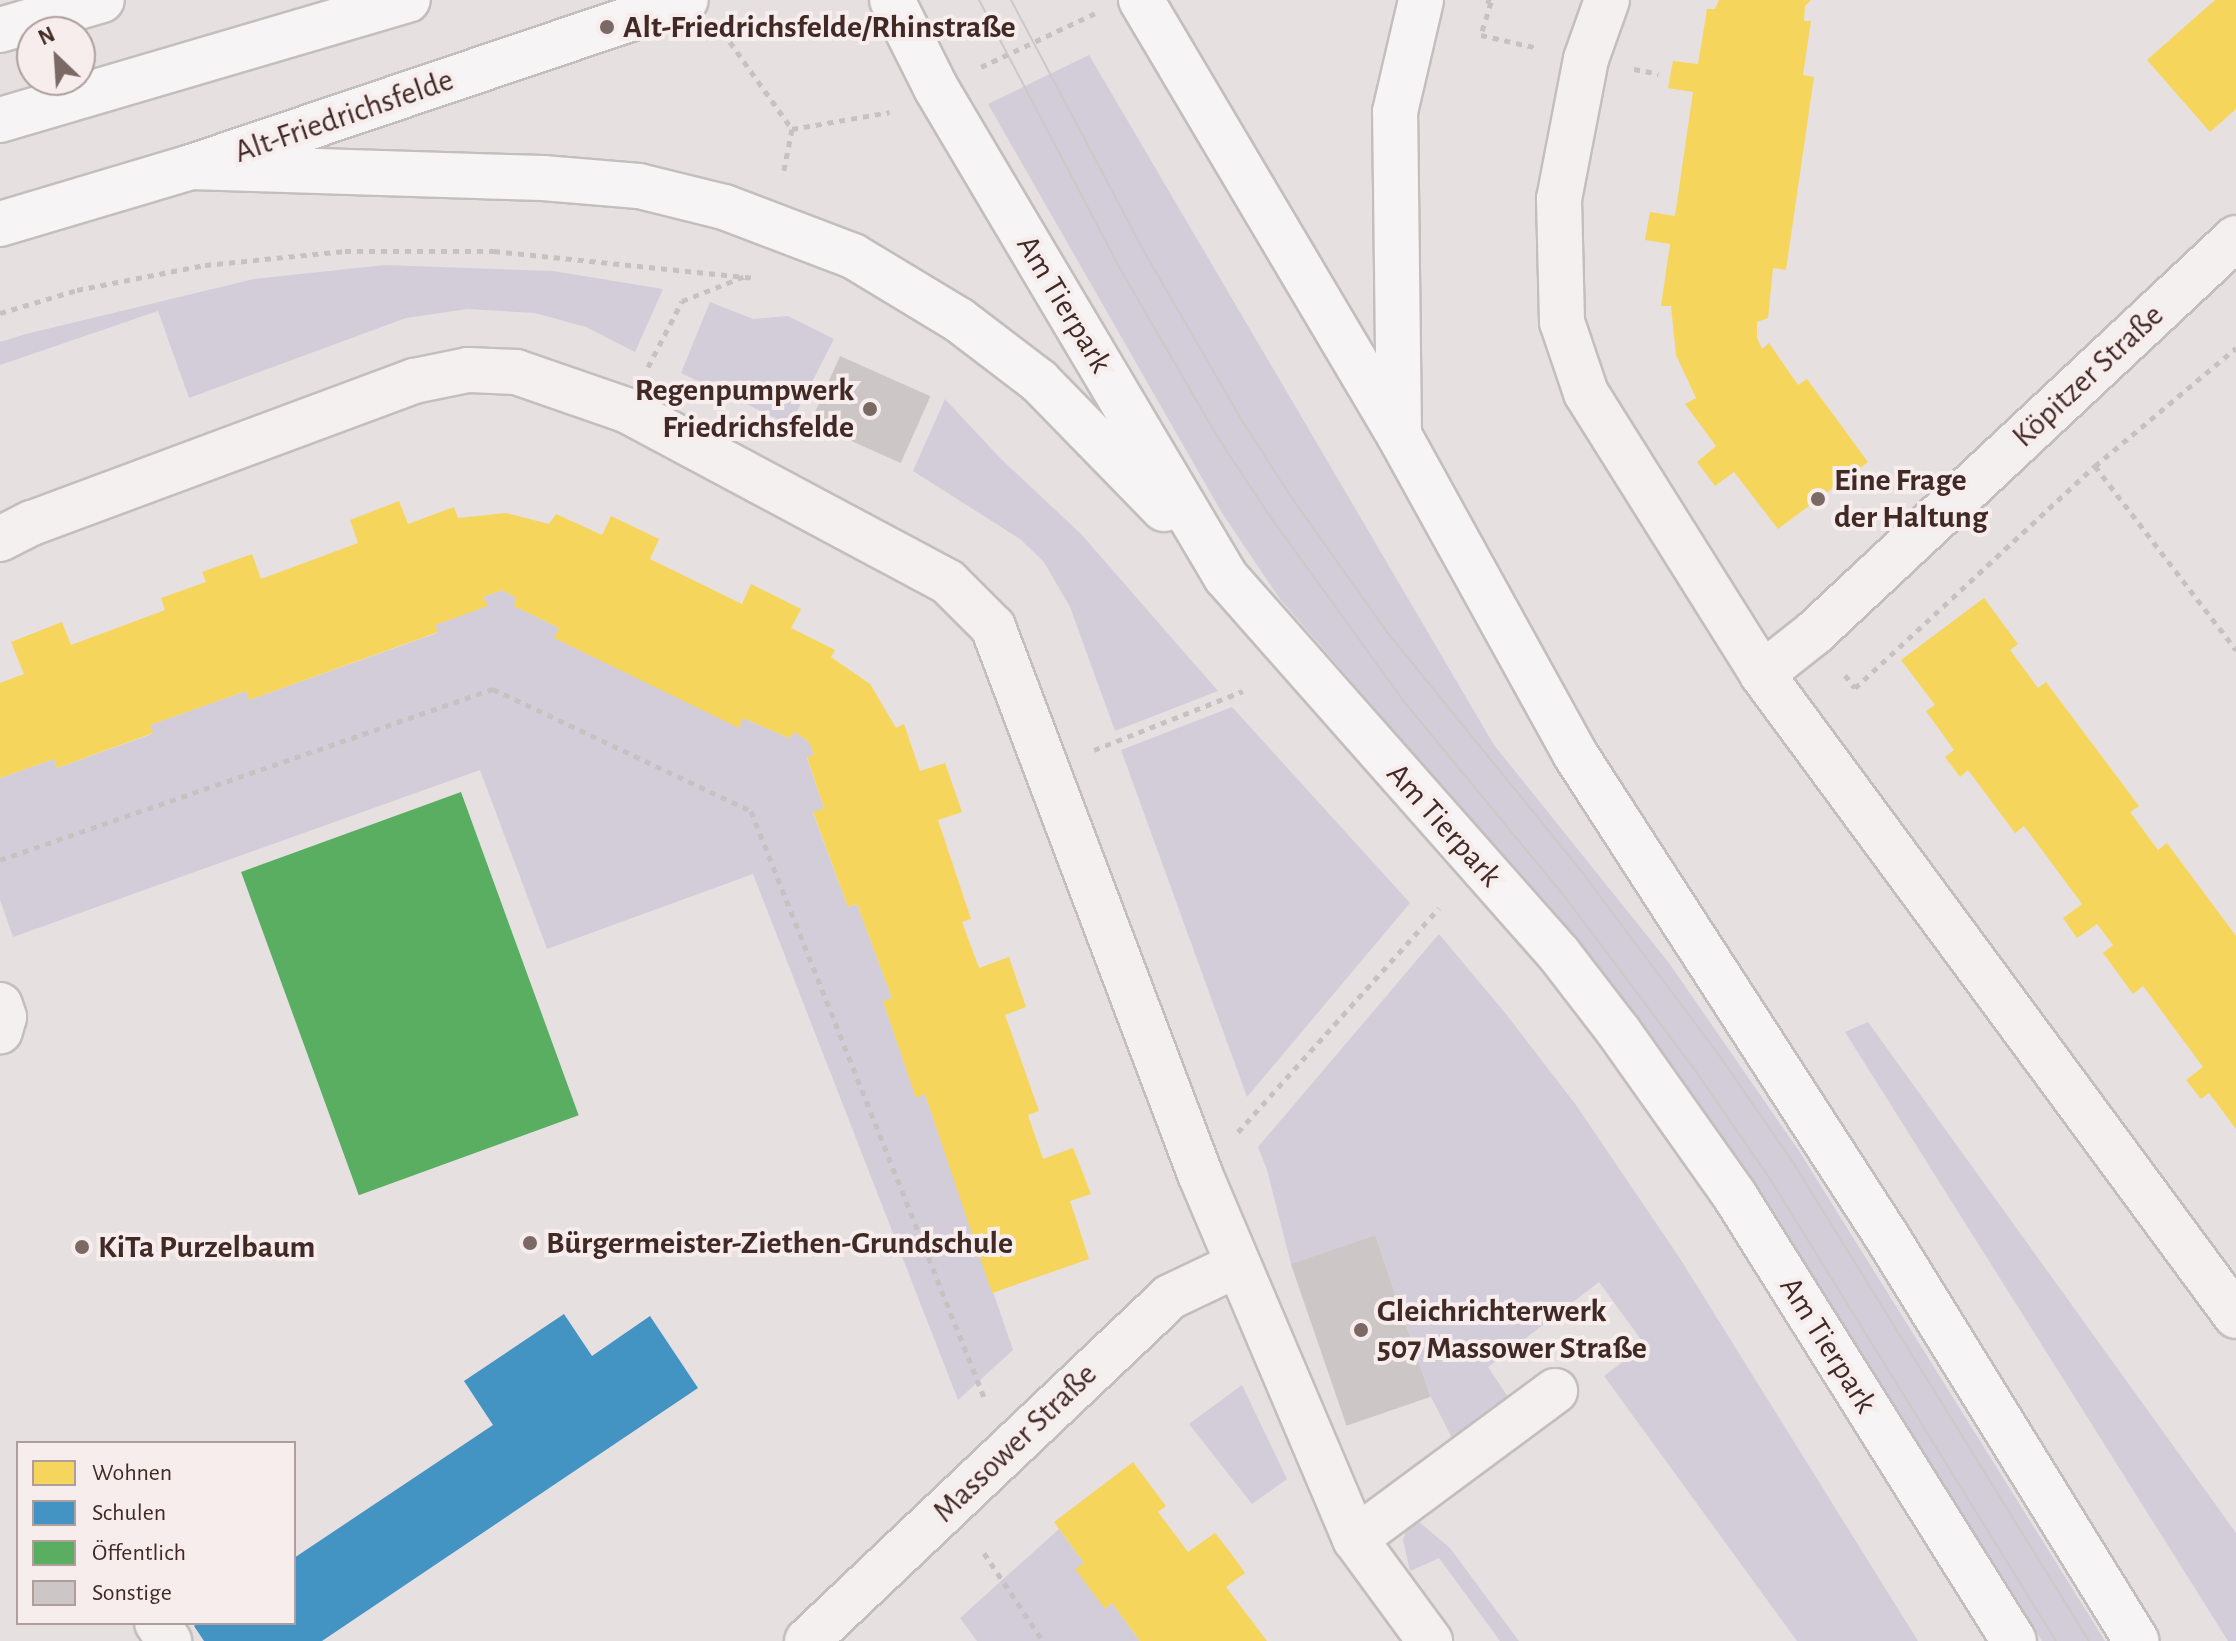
<!DOCTYPE html>
<meta charset="utf-8">
<style>
body{margin:0}
#map{position:relative;width:2236px;height:1641px;overflow:hidden;background:#e6e0e0;font-family:"Alegreya Sans",sans-serif}
div>[style]{position:absolute}
[style*='--x']{left:calc(var(--x)*1px);top:calc(var(--y)*1px);width:calc(var(--w)*1px);rotate:calc(var(--a)*1deg)}
.green>*{inset:0;background:#d3cdd9}
.homes>*{inset:0;background:#f6d55c}
.schools>*{inset:0;background:#4393c3}
.public>*{inset:0;background:#5aae61;transform-origin:0 0}
.building>*{inset:0;background:#cdc6c6;transform-origin:0 0}
.path>*{height:5px;margin-top:-2.5px;transform-origin:0;background:repeating-linear-gradient(90deg,#c8c1c1 0 6px,transparent 0 12px)}
.roads{filter:drop-shadow(2px 0 #c4bebe) drop-shadow(-2px 0 #c4bebe) drop-shadow(0 2px #c4bebe) drop-shadow(0 -2px #c4bebe)}
.minor>*{height:44px;margin:-22px;padding:0 22px;transform-origin:22px;border-radius:22px;background:#f3f0ef}
.major>*{height:44px;margin:-22px;padding:0 22px;transform-origin:22px;border-radius:22px;background:#f6f4f4}
.tram>*{height:2px;margin:-1px;padding:0 1px;transform-origin:1px;border-radius:1px;background:#cec9c8}
.dots>*{width:22px;height:22px;translate:-50% -50%;box-sizing:border-box;border:4px solid #f6edec;border-radius:50%}
span{translate:-50% -50%;white-space:nowrap;text-align:center;line-height:1.15;-webkit-text-stroke:8px #f6edec;paint-order:stroke}
.poi-label{font-size:32px;color:#412925;font-weight:700}
.left{translate:0 -50%;text-align:left}
.right{translate:-100% -50%;text-align:right}
.street-label{font-size:32px;color:#412925}
.legend{position:absolute;left:16px;top:1441px;width:280px;height:184px;box-sizing:border-box;background:#f6edec;border:2px solid #ae9f9c;margin:0;padding:10px 14px;list-style:none;font-size:24px;color:#412925}
.legend li{display:flex;align-items:center;gap:16px;height:40px}
.legend b{width:40px;border:2px solid #ae9f9c}
.north{position:absolute;left:16px;top:16px;width:80px;height:80px;box-sizing:border-box;background:#f6edec;border:2px solid #ae9f9c;border-radius:50%;rotate:335deg;font-size:22px;font-weight:700;line-height:32px;text-align:center;color:#412925}
.north::after{content:'';display:block;margin:auto;width:28px;height:36px;background:#7b6966;clip-path:polygon(50% 0,100% 100%,50% 72%,0 100%)}
</style>
<div id="map">
<div class="green">
<div style="clip-path:polygon(1089px 55px,1494px 745px,1669px 963px,1799px 1151px,2105px 1641px,2042px 1641px,1705px 1112px,1637px 1020px,1528px 885px,1280px 599px,1222px 513px,988px 104px)"></div>
<div style="clip-path:polygon(385px 265px,553px 271px,663px 289px,635px 352px,586px 327px,535px 313px,468px 309px,406px 318px,189px 398px,158px 311px,0 365px,0 342px,26px 334px,254px 279px)"></div>
<div style="clip-path:polygon(710px 302px,753px 319px,788px 316px,834px 339px,790px 425px,681px 373px)"></div>
<div style="clip-path:polygon(945px 399px,1000px 458px,1081px 534px,1218px 691px,1115px 731px,1070px 607px,1044px 562px,1020px 539px,913px 471px)"></div>
<div style="clip-path:polygon(502px 590px,516px 598px,514px 606px,559px 628px,555px 638px,739px 727px,743px 718px,789px 738px,795px 732px,809px 742px,814px 755px,807px 758px,824px 808px,813px 813px,848px 907px,857px 904px,892px 998px,883px 1001px,916px 1097px,925px 1094px,1013px 1350px,958px 1400px,753px 874px,547px 949px,480px 770px,13px 937px,0 900px,0 778px,54px 759px,57px 768px,152px 734px,150px 725px,246px 691px,249px 700px,437px 633px,435px 625px,487px 606px,483px 597px)"></div>
<div style="clip-path:polygon(1232px 707px,1410px 903px,1247px 1097px,1121px 750px)"></div>
<div style="clip-path:polygon(1439px 934px,1506px 1014px,1576px 1105px,1679px 1257px,1918px 1641px,1797px 1641px,1604px 1376px,1645px 1345px,1599px 1282px,1488px 1367px,1508px 1397px,1452px 1438px,1431px 1397px,1375px 1235px,1291px 1264px,1267px 1170px,1258px 1147px)"></div>
<div style="clip-path:polygon(1868px 1022px,2236px 1533px,2236px 1641px,2228px 1641px,1845px 1032px)"></div>
<div style="clip-path:polygon(1242px 1385px,1287px 1479px,1252px 1504px,1189px 1424px)"></div>
<div style="clip-path:polygon(1411px 1515px,1450px 1548px,1519px 1641px,1500px 1641px,1439px 1558px,1410px 1571px,1403px 1540px)"></div>
<div style="clip-path:polygon(1059px 1529px,1084px 1563px,1106px 1608px,1112px 1603px,1140px 1641px,977px 1641px,960px 1618px)"></div>
</div>
<div class="homes">
<div style="clip-path:polygon(1719px 0,1811px 0,1805px 6px,1804px 21px,1811px 21px,1803px 75px,1814px 77px,1786px 270px,1773px 268px,1768px 318px,1757px 322px,1757px 338px,1762px 349px,1769px 343px,1798px 385px,1807px 379px,1868px 462px,1778px 529px,1734px 472px,1715px 486px,1697px 462px,1716px 446px,1685px 404px,1696px 398px,1676px 355px,1671px 306px,1661px 306px,1670px 244px,1645px 240px,1650px 212px,1675px 216px,1693px 92px,1668px 88px,1673px 61px,1698px 64px,1707px 9px,1715px 9px)"></div>
<div style="clip-path:polygon(2215px 0,2236px 0,2236px 109px,2210px 132px,2147px 60px)"></div>
<div style="clip-path:polygon(399px 501px,408px 524px,454px 507px,458px 518px,506px 513px,549px 524px,556px 514px,602px 535px,611px 516px,636px 528px,659px 539px,650px 559px,742px 604px,751px 584px,801px 609px,791px 628px,835px 650px,831px 657px,870px 684px,896px 728px,904px 724px,920px 771px,945px 763px,962px 812px,938px 820px,971px 919px,962px 922px,979px 968px,1009px 957px,1026px 1007px,1005px 1015px,1039px 1111px,1028px 1115px,1043px 1159px,1073px 1148px,1091px 1194px,1070px 1201px,1089px 1259px,992px 1293px,925px 1094px,916px 1098px,883px 1001px,892px 998px,857px 904px,848px 907px,813px 812px,824px 808px,807px 757px,814px 755px,809px 742px,795px 732px,789px 738px,743px 718px,739px 728px,554px 638px,559px 628px,514px 606px,516px 598px,502px 590px,483px 597px,488px 606px,435px 625px,438px 632px,249px 700px,246px 691px,150px 725px,153px 733px,57px 768px,54px 759px,0 778px,0 683px,24px 674px,11px 642px,62px 622px,71px 645px,165px 610px,161px 598px,206px 582px,202px 572px,252px 554px,261px 579px,358px 543px,350px 520px)"></div>
<div style="clip-path:polygon(1984px 598px,2018px 644px,2010px 650px,2038px 688px,2046px 682px,2139px 806px,2130px 812px,2158px 850px,2167px 843px,2236px 936px,2236px 1129px,2209px 1093px,2201px 1099px,2186px 1080px,2203px 1067px,2143px 986px,2133px 994px,2103px 953px,2113px 945px,2097px 924px,2077px 938px,2063px 918px,2082px 904px,2024px 826px,2015px 833px,1968px 770px,1960px 777px,1945px 757px,1954px 750px,1926px 711px,1935px 705px,1901px 660px)"></div>
<div style="clip-path:polygon(1133px 1462px,1166px 1506px,1158px 1512px,1188px 1552px,1215px 1533px,1230px 1552px,1245px 1573px,1226px 1587px,1267px 1641px,1140px 1641px,1112px 1603px,1105px 1609px,1075px 1569px,1084px 1563px,1054px 1522px)"></div>
</div>
<div class="schools">
<div style="clip-path:polygon(564px 1314px,592px 1356px,650px 1316px,698px 1388px,322px 1641px,204px 1641px,194px 1626px,198px 1623px,294px 1623px,294px 1558px,493px 1425px,464px 1381px)"></div>
</div>
<div class="public">
<div style="left:461px;top:792px;width:344px;height:234px;rotate:70deg"></div>
</div>
<div class="building">
<div style="left:840px;top:356px;width:99px;height:73px;rotate:24deg"></div>
<div style="left:1375px;top:1235px;width:171px;height:89px;rotate:71deg"></div>
</div>
<div class="path">
<div style="--x:1486;--y:0;--w:5;--a:22"></div>
<div style="--x:1491;--y:2;--w:34;--a:107"></div>
<div style="--x:1481;--y:35;--w:58;--a:12.8"></div>
<div style="--x:723;--y:32;--w:119;--a:54.6"></div>
<div style="--x:792;--y:129;--w:47;--a:101.1"></div>
<div style="--x:981;--y:67;--w:126;--a:-25.3"></div>
<div style="--x:1634;--y:69;--w:25;--a:11"></div>
<div style="--x:792;--y:129;--w:99;--a:-9.8"></div>
<div style="--x:0;--y:313;--w:80;--a:-16.6"></div>
<div style="--x:77;--y:290;--w:130;--a:-11.1"></div>
<div style="--x:205;--y:265;--w:141;--a:-5.7"></div>
<div style="--x:345;--y:251;--w:149;--a:0"></div>
<div style="--x:494;--y:251;--w:262;--a:5.9"></div>
<div style="--x:648;--y:367;--w:74;--a:-62.7"></div>
<div style="--x:682;--y:301;--w:68;--a:-21.6"></div>
<div style="--x:2095;--y:466;--w:232;--a:52.5"></div>
<div style="--x:1845;--y:675;--w:16;--a:52"></div>
<div style="--x:1855;--y:688;--w:327;--a:-42.8"></div>
<div style="--x:2095;--y:466;--w:184;--a:-39.9"></div>
<div style="--x:1094;--y:750;--w:160;--a:-21.6"></div>
<div style="--x:0;--y:860;--w:522;--a:-19.13"></div>
<div style="--x:493;--y:689;--w:285;--a:25.3"></div>
<div style="--x:751;--y:811;--w:636;--a:68.32"></div>
<div style="--x:1238;--y:1132;--w:301;--a:-48.1"></div>
<div style="--x:984;--y:1553;--w:106;--a:56.2"></div>
</div>
<div class="roads">
<div class="minor">
<div style="--x:1607;--y:0;--w:63;--a:109.6"></div>
<div style="--x:1586;--y:59;--w:143;--a:100.9"></div>
<div style="--x:1559;--y:199;--w:123;--a:88.6"></div>
<div style="--x:1562;--y:322;--w:75;--a:71.3"></div>
<div style="--x:1586;--y:393;--w:332;--a:57.9"></div>
<div style="--x:1762;--y:674;--w:798;--a:53.56"></div>
<div style="--x:0;--y:539;--w:36;--a:-27"></div>
<div style="--x:32;--y:523;--w:408;--a:-20.4"></div>
<div style="--x:414;--y:381;--w:55;--a:-11.5"></div>
<div style="--x:468;--y:370;--w:48;--a:2.4"></div>
<div style="--x:516;--y:372;--w:116;--a:19.1"></div>
<div style="--x:626;--y:410;--w:365;--a:28.1"></div>
<div style="--x:948;--y:582;--w:64;--a:45"></div>
<div style="--x:993;--y:627;--w:585;--a:69.27"></div>
<div style="--x:1200;--y:1174;--w:397;--a:67"></div>
<div style="--x:1355;--y:1539;--w:127;--a:53.7"></div>
<div style="--x:1762;--y:674;--w:66;--a:-38.3"></div>
<div style="--x:1814;--y:633;--w:578;--a:-43.11"></div>
<div style="--x:0;--y:1005;--w:13;--a:72"></div>
<div style="--x:4;--y:1017;--w:15;--a:106"></div>
<div style="--x:1355;--y:1539;--w:249;--a:-36.5"></div>
<div style="--x:157;--y:1623;--w:22;--a:56"></div>
<div style="--x:807;--y:1641;--w:500;--a:-43.46"></div>
<div style="--x:1170;--y:1297;--w:74;--a:-25.5"></div>
</div>
<div class="major">
<div style="--x:892;--y:0;--w:98;--a:63.4"></div>
<div style="--x:936;--y:88;--w:569;--a:59.33"></div>
<div style="--x:1226;--y:577;--w:503;--a:48.55"></div>
<div style="--x:1559;--y:954;--w:98;--a:52.4"></div>
<div style="--x:1619;--y:1032;--w:201;--a:54.7"></div>
<div style="--x:1735;--y:1196;--w:525;--a:57.91"></div>
<div style="--x:1141;--y:0;--w:506;--a:59.33"></div>
<div style="--x:1399;--y:435;--w:364;--a:61.1"></div>
<div style="--x:1575;--y:754;--w:579;--a:57.13"></div>
<div style="--x:1889;--y:1240;--w:471;--a:58.3"></div>
<div style="--x:0;--y:30;--w:106;--a:-16.4"></div>
<div style="--x:0;--y:120;--w:425;--a:-16.4"></div>
<div style="--x:191;--y:167;--w:352;--a:1.8"></div>
<div style="--x:543;--y:178;--w:96;--a:4.8"></div>
<div style="--x:639;--y:186;--w:88;--a:13.9"></div>
<div style="--x:724;--y:207;--w:138;--a:20.8"></div>
<div style="--x:853;--y:256;--w:124;--a:31.1"></div>
<div style="--x:959;--y:320;--w:101;--a:37.3"></div>
<div style="--x:1039;--y:381;--w:179;--a:45.7"></div>
<div style="--x:0;--y:224;--w:199;--a:-16.6"></div>
<div style="--x:191;--y:167;--w:522;--a:-18.64"></div>
<div style="--x:1399;--y:433;--w:321;--a:-90.7"></div>
<div style="--x:1395;--y:112;--w:115;--a:-76.9"></div>
</div>
</div>
<div class="tram">
<div style="--x:979;--y:0;--w:307;--a:62.3"></div>
<div style="--x:1122;--y:272;--w:190;--a:59.9"></div>
<div style="--x:1217;--y:436;--w:95;--a:56.6"></div>
<div style="--x:1269;--y:515;--w:233;--a:54.1"></div>
<div style="--x:1406;--y:704;--w:245;--a:50.5"></div>
<div style="--x:1562;--y:893;--w:225;--a:53.1"></div>
<div style="--x:1697;--y:1073;--w:129;--a:55.4"></div>
<div style="--x:1770;--y:1179;--w:543;--a:58.24"></div>
<div style="--x:1011;--y:0;--w:289;--a:62.1"></div>
<div style="--x:1146;--y:255;--w:193;--a:59.9"></div>
<div style="--x:1243;--y:422;--w:94;--a:57.2"></div>
<div style="--x:1294;--y:501;--w:161;--a:54.6"></div>
<div style="--x:1387;--y:632;--w:314;--a:50.9"></div>
<div style="--x:1585;--y:876;--w:227;--a:53.2"></div>
<div style="--x:1721;--y:1058;--w:129;--a:55.4"></div>
<div style="--x:1794;--y:1164;--w:561;--a:58.27"></div>
</div>
<div class="dots">
<div style="left:607px;top:27px;background:#7b6966"></div>
<div style="left:870px;top:409px;background:#7b6966"></div>
<div style="left:1818px;top:499px;background:#7b6966"></div>
<div style="left:530px;top:1243px;background:#7b6966"></div>
<div style="left:82px;top:1247px;background:#7b6966"></div>
<div style="left:1361px;top:1330px;background:#7b6966"></div>
</div>
<div class="poi-label">
<span class="left" style="left:623px;top:27px">Alt-Friedrichsfelde/Rhinstraße</span>
<span class="right" style="left:854px;top:409px">Regenpumpwerk<br>Friedrichsfelde</span>
<span class="left" style="left:1834px;top:499px">Eine Frage<br>der Haltung</span>
<span class="left" style="left:546px;top:1243px">Bürgermeister-Ziethen-Grundschule</span>
<span class="left" style="left:98px;top:1247px">KiTa Purzelbaum</span>
<span class="left" style="left:1377px;top:1330px">Gleichrichterwerk<br>507 Massower Straße</span>
</div>
<div class="street-label">
<span style="left:344px;top:116px;rotate:-19deg">Alt-Friedrichsfelde</span>
<span style="left:1064px;top:304px;rotate:59deg">Am Tierpark</span>
<span style="left:2088px;top:376px;rotate:-43deg">Köpitzer Straße</span>
<span style="left:1444px;top:825px;rotate:48deg">Am Tierpark</span>
<span style="left:1828px;top:1345px;rotate:58deg">Am Tierpark</span>
<span style="left:1015px;top:1443px;rotate:-44deg">Massower Straße</span>
</div>
<ul class="legend">
<li><b style="height:22px;background:#f6d55c"></b>Wohnen</li>
<li><b style="height:22px;background:#4393c3"></b>Schulen</li>
<li><b style="height:22px;background:#5aae61"></b>Öffentlich</li>
<li><b style="height:22px;background:#cdc6c6"></b>Sonstige</li>
</ul>
<div class="north">N</div>
</div>
